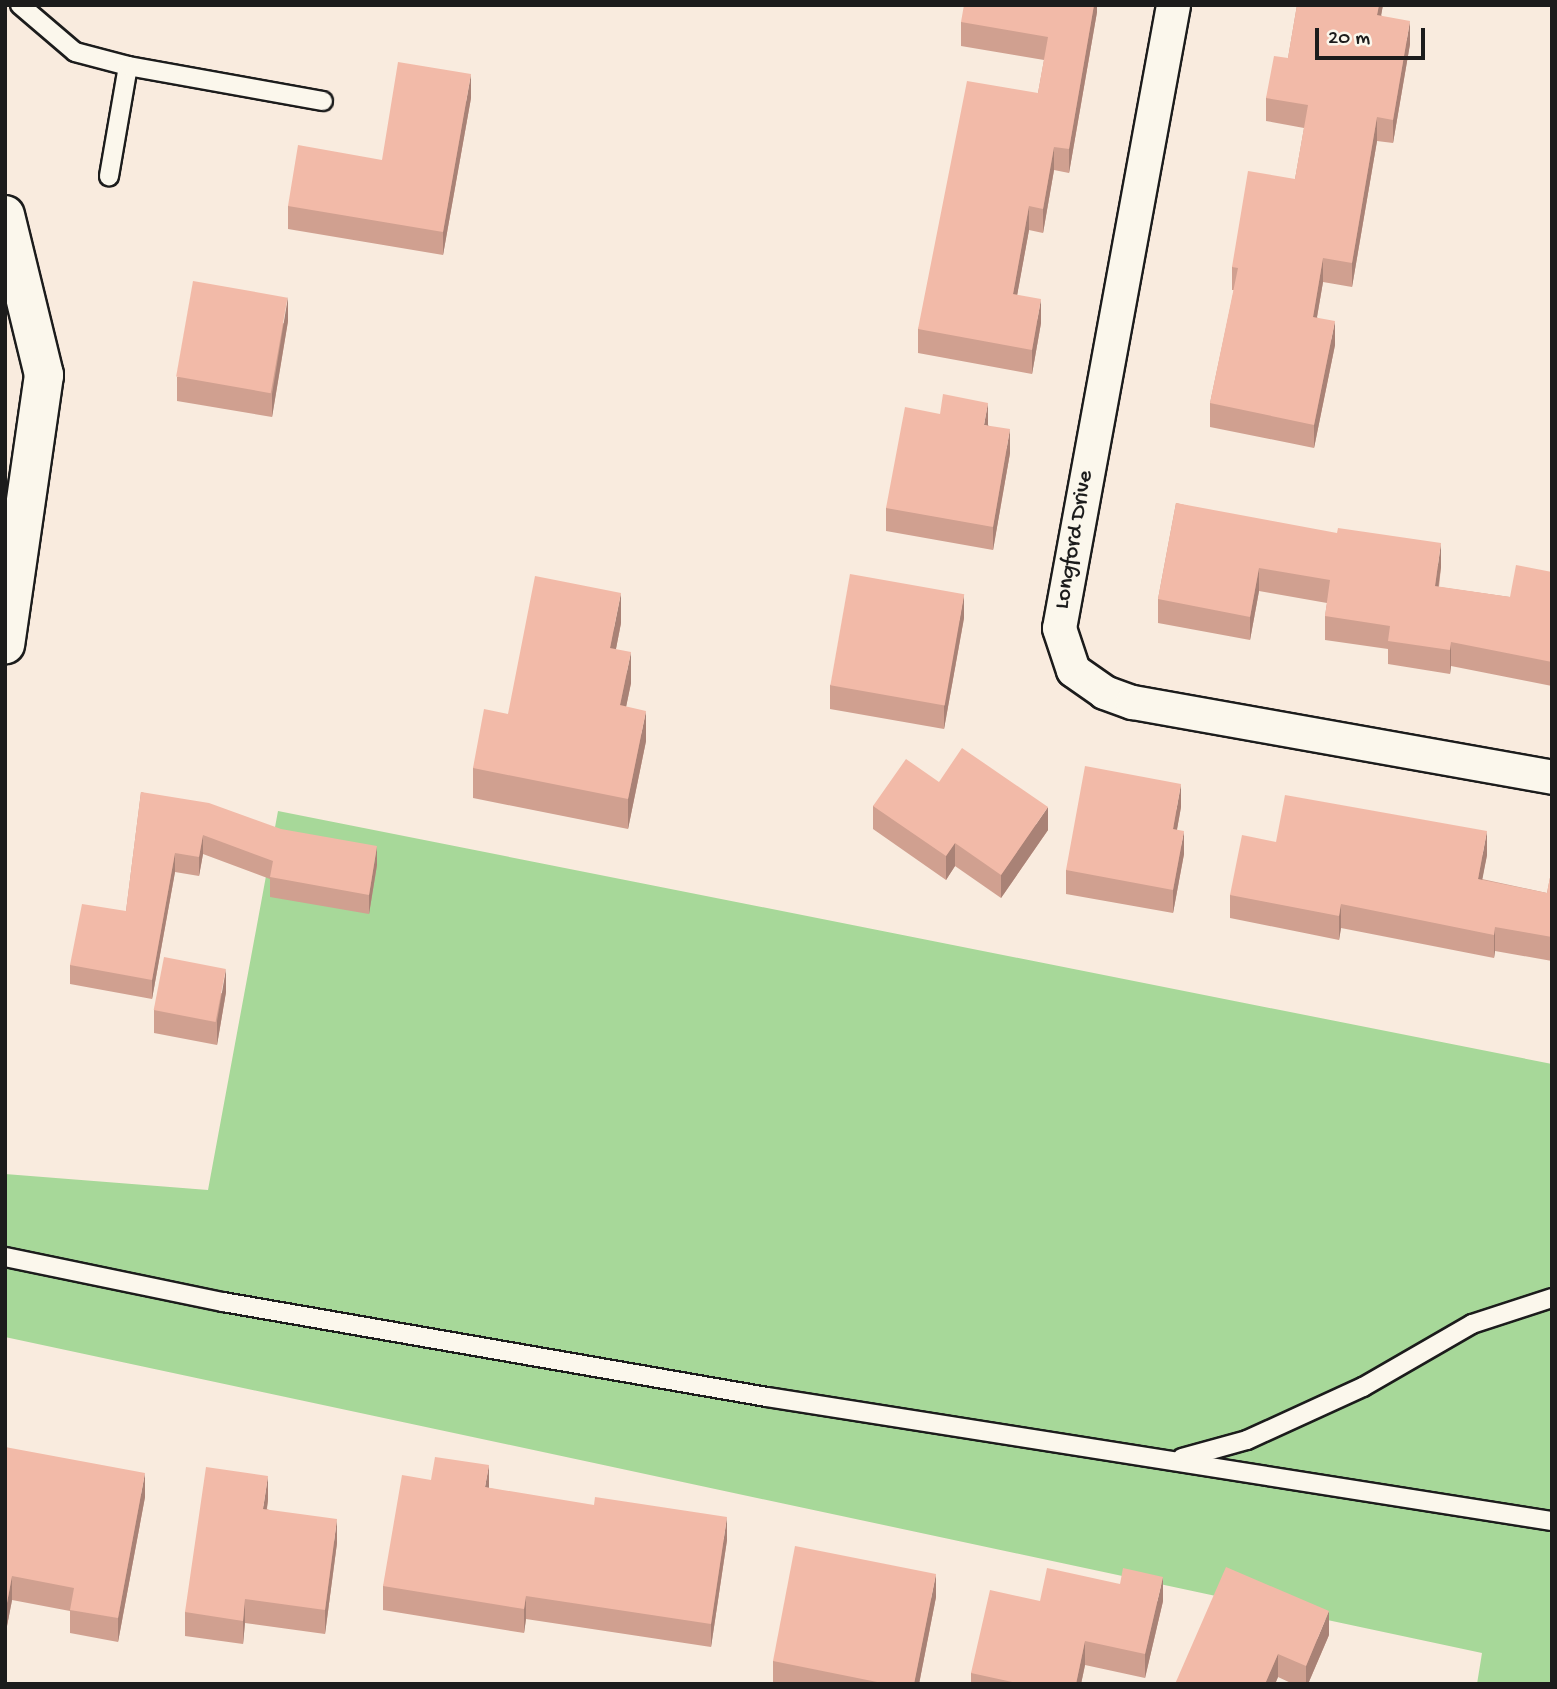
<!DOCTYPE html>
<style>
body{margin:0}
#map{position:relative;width:1557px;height:1689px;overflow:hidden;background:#f9ebde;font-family:"Gochi Hand",sans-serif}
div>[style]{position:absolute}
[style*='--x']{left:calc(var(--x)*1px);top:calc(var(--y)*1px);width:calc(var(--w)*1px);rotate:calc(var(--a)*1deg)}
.green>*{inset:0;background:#a7d899}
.roads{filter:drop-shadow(2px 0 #1c1c1c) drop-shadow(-2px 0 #1c1c1c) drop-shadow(0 2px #1c1c1c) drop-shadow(0 -2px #1c1c1c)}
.service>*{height:18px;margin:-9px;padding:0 9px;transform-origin:9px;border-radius:9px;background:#fbf7ec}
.minor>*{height:33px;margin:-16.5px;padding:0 16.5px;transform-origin:16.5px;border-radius:16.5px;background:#fbf7ec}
.secondary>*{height:38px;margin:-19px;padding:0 19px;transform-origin:19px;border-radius:19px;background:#fbf7ec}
.wall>*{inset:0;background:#d0a090}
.shaded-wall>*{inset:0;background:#a98276}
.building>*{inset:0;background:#f2baa8;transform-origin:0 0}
span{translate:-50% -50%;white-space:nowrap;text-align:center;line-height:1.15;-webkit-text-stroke:6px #fbf7ec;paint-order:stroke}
.street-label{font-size:23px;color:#1c1c1c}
.frame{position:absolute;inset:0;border:7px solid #1c1c1c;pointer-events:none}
.scale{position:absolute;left:1315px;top:28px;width:110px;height:32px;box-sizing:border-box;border:4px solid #1c1c1c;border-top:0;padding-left:9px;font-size:21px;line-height:24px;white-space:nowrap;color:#1c1c1c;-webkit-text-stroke:5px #fbf7ec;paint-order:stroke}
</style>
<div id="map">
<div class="green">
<div style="clip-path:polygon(278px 811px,1552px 1064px,1552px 1684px,1477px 1684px,1482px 1653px,5px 1337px,5px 1174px,208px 1190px)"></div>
</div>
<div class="roads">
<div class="service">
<div style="--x:20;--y:5;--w:72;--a:40.5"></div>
<div style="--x:75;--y:52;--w:55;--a:14.8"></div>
<div style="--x:128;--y:66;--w:112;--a:99.8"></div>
<div style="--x:128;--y:66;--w:198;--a:10.2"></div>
<div style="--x:5;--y:1257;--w:223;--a:11.7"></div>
<div style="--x:223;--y:1302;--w:552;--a:9.91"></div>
<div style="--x:767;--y:1397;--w:795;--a:8.98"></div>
<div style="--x:1182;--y:1458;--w:67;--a:-15.5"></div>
<div style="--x:1247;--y:1440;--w:128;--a:-24.6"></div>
<div style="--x:1363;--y:1387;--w:126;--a:-30"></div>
<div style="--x:1472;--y:1324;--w:84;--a:-18"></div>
</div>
<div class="minor">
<div style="--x:1173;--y:5;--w:633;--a:100.37"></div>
<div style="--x:1059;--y:628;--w:44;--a:71.6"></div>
<div style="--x:1073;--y:670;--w:38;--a:35"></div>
<div style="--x:1104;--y:692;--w:30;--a:20"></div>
<div style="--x:1132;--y:702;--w:427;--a:10.1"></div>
</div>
<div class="secondary">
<div style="--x:5;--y:215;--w:165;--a:76.3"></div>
<div style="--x:44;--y:375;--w:272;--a:98.2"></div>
</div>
</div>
<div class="wall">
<div style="clip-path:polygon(1097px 5px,1097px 12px,1069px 173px,1054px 170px,1043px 233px,1029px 230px,1017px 295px,1041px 323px,1032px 374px,918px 353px,918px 329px,1038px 93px,1044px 60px,961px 46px,961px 22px)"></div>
<div style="clip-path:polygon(1297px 5px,1383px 5px,1381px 15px,1410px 44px,1393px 143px,1377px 141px,1352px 287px,1323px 282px,1317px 317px,1335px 345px,1314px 448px,1210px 427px,1210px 403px,1234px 290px,1232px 290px,1232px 267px,1295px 179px,1304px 128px,1266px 121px,1266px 98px,1288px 58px)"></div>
<div style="clip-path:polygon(471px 98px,443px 255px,288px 229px,288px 206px,382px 160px)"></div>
<div style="clip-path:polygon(288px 321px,272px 417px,177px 401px,177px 377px)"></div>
<div style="clip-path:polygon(988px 425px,1010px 453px,993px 550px,886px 531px,886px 508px)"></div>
<div style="clip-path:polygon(1176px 503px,1441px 567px,1439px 587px,1510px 597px,1552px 572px,1552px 686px,1451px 666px,1450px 674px,1388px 664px,1388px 649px,1325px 640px,1325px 616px,1327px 603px,1259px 591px,1250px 640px,1158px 623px,1158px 599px)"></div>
<div style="clip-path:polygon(964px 618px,944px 729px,830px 709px,830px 685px)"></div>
<div style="clip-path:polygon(621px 623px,616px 649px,631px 683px,626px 707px,646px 741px,628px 829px,473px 798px,473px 768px,508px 714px)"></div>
<div style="clip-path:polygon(939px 782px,1048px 830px,1001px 898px,955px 866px,946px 880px,873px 829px,873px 806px)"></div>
<div style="clip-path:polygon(141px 792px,377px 865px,369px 914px,270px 897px,270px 879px,203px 854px,199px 876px,175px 872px,152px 999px,70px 984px,70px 965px,126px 911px)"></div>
<div style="clip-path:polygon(1181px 807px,1177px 829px,1184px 854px,1173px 913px,1066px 894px,1066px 870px)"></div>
<div style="clip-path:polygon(1276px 842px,1487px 855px,1482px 879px,1547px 893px,1552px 867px,1552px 961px,1495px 951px,1494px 958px,1341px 928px,1339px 940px,1230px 918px,1230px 895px)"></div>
<div style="clip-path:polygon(226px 992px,217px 1045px,154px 1033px,154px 1010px)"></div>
<div style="clip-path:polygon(5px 1447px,145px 1497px,118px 1642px,70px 1633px,70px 1611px,12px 1600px,7px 1626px,5px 1626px)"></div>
<div style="clip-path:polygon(431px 1480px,489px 1488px,727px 1540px,711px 1647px,526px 1619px,524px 1633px,383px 1610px,383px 1586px)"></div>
<div style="clip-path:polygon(268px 1500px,267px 1509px,337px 1543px,325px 1634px,245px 1623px,243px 1644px,185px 1636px,185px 1612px)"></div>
<div style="clip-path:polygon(936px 1597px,919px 1684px,773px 1684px,773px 1661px)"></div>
<div style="clip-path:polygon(1040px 1601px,1163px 1601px,1145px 1678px,1085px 1665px,1081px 1684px,971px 1684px,971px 1673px)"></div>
<div style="clip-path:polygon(1329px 1635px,1308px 1684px,1293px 1684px,1278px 1677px,1275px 1684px,1175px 1684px)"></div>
</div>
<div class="shaded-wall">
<div style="clip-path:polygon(1094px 5px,1097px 5px,1097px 12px,1069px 173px,1069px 149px)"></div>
<div style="clip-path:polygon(1379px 5px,1383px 5px,1377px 38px,1377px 15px)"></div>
<div style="clip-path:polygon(1410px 21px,1410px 44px,1393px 143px,1393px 120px)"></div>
<div style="clip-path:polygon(471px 74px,471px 98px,443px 255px,443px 232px)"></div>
<div style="clip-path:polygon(1377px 117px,1377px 141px,1352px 287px,1352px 263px)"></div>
<div style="clip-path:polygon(1054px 147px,1054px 170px,1043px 233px,1043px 209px)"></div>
<div style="clip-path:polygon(1029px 206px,1029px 230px,1013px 318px,1013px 294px)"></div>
<div style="clip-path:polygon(1323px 258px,1323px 282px,1313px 340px,1313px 317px)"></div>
<div style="clip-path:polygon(288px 297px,288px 321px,272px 417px,272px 394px)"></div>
<div style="clip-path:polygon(1041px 299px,1041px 323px,1032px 374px,1032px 350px)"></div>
<div style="clip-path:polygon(1335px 321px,1335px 345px,1314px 448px,1314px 425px)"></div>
<div style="clip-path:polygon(988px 403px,988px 426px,984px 425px)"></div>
<div style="clip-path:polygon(1010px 429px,1010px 453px,993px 550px,993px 527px)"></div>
<div style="clip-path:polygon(1441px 543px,1441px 567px,1435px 610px,1435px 586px)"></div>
<div style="clip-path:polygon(1259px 568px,1259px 591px,1250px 640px,1250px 617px)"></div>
<div style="clip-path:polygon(621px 593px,621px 623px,610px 679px,610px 648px)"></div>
<div style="clip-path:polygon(964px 594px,964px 618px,944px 729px,944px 706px)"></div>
<div style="clip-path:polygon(1451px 642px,1451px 666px,1450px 674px,1450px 650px)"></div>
<div style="clip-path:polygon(631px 652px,631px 683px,620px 736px,620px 705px)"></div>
<div style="clip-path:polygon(646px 711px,646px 741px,628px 829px,628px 799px)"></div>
<div style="clip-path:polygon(1181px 784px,1181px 807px,1173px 852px,1173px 829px)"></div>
<div style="clip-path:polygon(1048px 807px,1048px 830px,1001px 898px,1001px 875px)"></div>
<div style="clip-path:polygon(1184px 831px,1184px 854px,1173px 913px,1173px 890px)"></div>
<div style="clip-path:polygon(1487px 831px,1487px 855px,1478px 902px,1478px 879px)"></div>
<div style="clip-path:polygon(203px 835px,203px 854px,199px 876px,199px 857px)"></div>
<div style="clip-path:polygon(955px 843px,955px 866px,946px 880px,946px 856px)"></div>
<div style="clip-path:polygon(377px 846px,377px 865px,369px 914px,369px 895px)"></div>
<div style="clip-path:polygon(175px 853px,175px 872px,152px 999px,152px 980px)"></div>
<div style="clip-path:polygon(1341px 904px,1341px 928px,1339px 940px,1339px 916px)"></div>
<div style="clip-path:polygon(1495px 927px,1495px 951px,1494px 958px,1494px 935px)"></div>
<div style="clip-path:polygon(226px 969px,226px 992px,217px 1045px,217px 1021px)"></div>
<div style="clip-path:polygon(489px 1465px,489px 1489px,485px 1487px)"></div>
<div style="clip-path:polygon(145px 1473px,145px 1497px,118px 1642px,118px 1618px)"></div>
<div style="clip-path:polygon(268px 1476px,268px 1500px,263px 1532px,263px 1509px)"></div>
<div style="clip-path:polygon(727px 1517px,727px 1540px,711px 1647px,711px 1624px)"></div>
<div style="clip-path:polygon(337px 1519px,337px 1543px,325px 1634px,325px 1610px)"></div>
<div style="clip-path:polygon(936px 1574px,936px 1597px,919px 1684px,914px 1684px)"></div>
<div style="clip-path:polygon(12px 1576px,12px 1600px,7px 1626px,7px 1603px)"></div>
<div style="clip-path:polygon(1163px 1577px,1163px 1601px,1145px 1678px,1145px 1654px)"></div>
<div style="clip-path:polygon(526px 1596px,526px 1619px,524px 1633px,524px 1609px)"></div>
<div style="clip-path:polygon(245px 1599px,245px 1623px,243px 1644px,243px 1621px)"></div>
<div style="clip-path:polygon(1329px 1611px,1329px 1635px,1308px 1684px,1306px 1684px,1306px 1666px)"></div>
<div style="clip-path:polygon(1085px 1641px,1085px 1665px,1081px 1684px,1076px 1684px)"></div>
<div style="clip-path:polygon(1278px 1654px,1278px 1677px,1275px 1684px,1265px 1684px)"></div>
</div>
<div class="building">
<div style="clip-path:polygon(964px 5px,1094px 5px,1069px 149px,1054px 147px,1043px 209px,1029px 206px,1013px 294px,1041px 299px,1032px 350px,918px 329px,967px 81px,1038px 93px,1048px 37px,961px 22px)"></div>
<div style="clip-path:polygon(1297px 5px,1379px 5px,1377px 15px,1410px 21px,1393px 120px,1377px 117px,1352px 263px,1323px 258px,1313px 317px,1335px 321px,1314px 425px,1210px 403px,1238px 268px,1232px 267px,1248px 171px,1295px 179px,1308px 105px,1266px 98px,1274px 56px,1288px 58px)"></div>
<div style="clip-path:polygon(398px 62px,471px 74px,443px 232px,288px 206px,298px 145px,382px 160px)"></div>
<div style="left:193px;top:281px;width:96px;height:97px;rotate:10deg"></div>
<div style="clip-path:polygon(943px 394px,988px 403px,984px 425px,1010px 429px,993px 527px,886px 508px,905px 407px,940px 414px)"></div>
<div style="clip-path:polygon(1176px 503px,1337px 533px,1338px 528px,1441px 543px,1435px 586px,1510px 597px,1516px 565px,1552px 572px,1552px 662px,1451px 642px,1450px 650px,1388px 641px,1390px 626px,1325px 616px,1330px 580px,1259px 568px,1250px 617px,1158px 599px)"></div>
<div style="left:850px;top:574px;width:116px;height:113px;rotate:10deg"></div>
<div style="clip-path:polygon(535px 576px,621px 593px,610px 648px,631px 652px,620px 705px,646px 711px,628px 799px,473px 768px,484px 709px,508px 714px)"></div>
<div style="clip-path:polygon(962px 748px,1048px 807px,1001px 875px,955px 843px,946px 856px,873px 806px,906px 759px,939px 782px)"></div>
<div style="clip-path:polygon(1085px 766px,1181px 784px,1173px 829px,1184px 831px,1173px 890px,1066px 870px)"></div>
<div style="clip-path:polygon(141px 792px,209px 803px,281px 829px,377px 846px,369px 895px,270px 877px,273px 861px,203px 835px,199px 857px,175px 853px,152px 980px,70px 965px,82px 904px,126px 911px)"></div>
<div style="clip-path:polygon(1285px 795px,1487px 831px,1478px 879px,1547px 893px,1552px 867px,1552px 937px,1495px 927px,1494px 935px,1341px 904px,1339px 916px,1230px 895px,1242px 835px,1276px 842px)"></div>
<div style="left:164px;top:957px;width:63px;height:54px;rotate:11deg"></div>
<div style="clip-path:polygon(5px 1447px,145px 1473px,118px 1618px,70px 1610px,74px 1588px,12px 1576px,7px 1603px,5px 1603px)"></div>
<div style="clip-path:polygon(435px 1457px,489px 1465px,485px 1487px,594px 1505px,595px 1497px,727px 1517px,711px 1624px,526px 1596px,524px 1609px,383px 1586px,402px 1475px,431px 1480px)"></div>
<div style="clip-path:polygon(206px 1467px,268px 1476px,263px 1509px,337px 1519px,325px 1610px,245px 1599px,243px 1621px,185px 1612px)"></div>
<div style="clip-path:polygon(795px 1546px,936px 1574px,914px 1684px,887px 1684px,773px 1661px)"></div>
<div style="clip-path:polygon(1226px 1567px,1329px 1611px,1306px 1666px,1278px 1654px,1265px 1684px,1175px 1684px)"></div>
<div style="clip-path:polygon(1047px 1568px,1120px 1584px,1123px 1568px,1163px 1577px,1145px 1654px,1085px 1641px,1076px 1684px,1021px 1684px,971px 1673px,990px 1590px,1040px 1601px)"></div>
</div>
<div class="street-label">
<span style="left:1075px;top:540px;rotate:-80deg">Longford Drive</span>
</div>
<div class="frame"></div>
<div class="scale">20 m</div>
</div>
